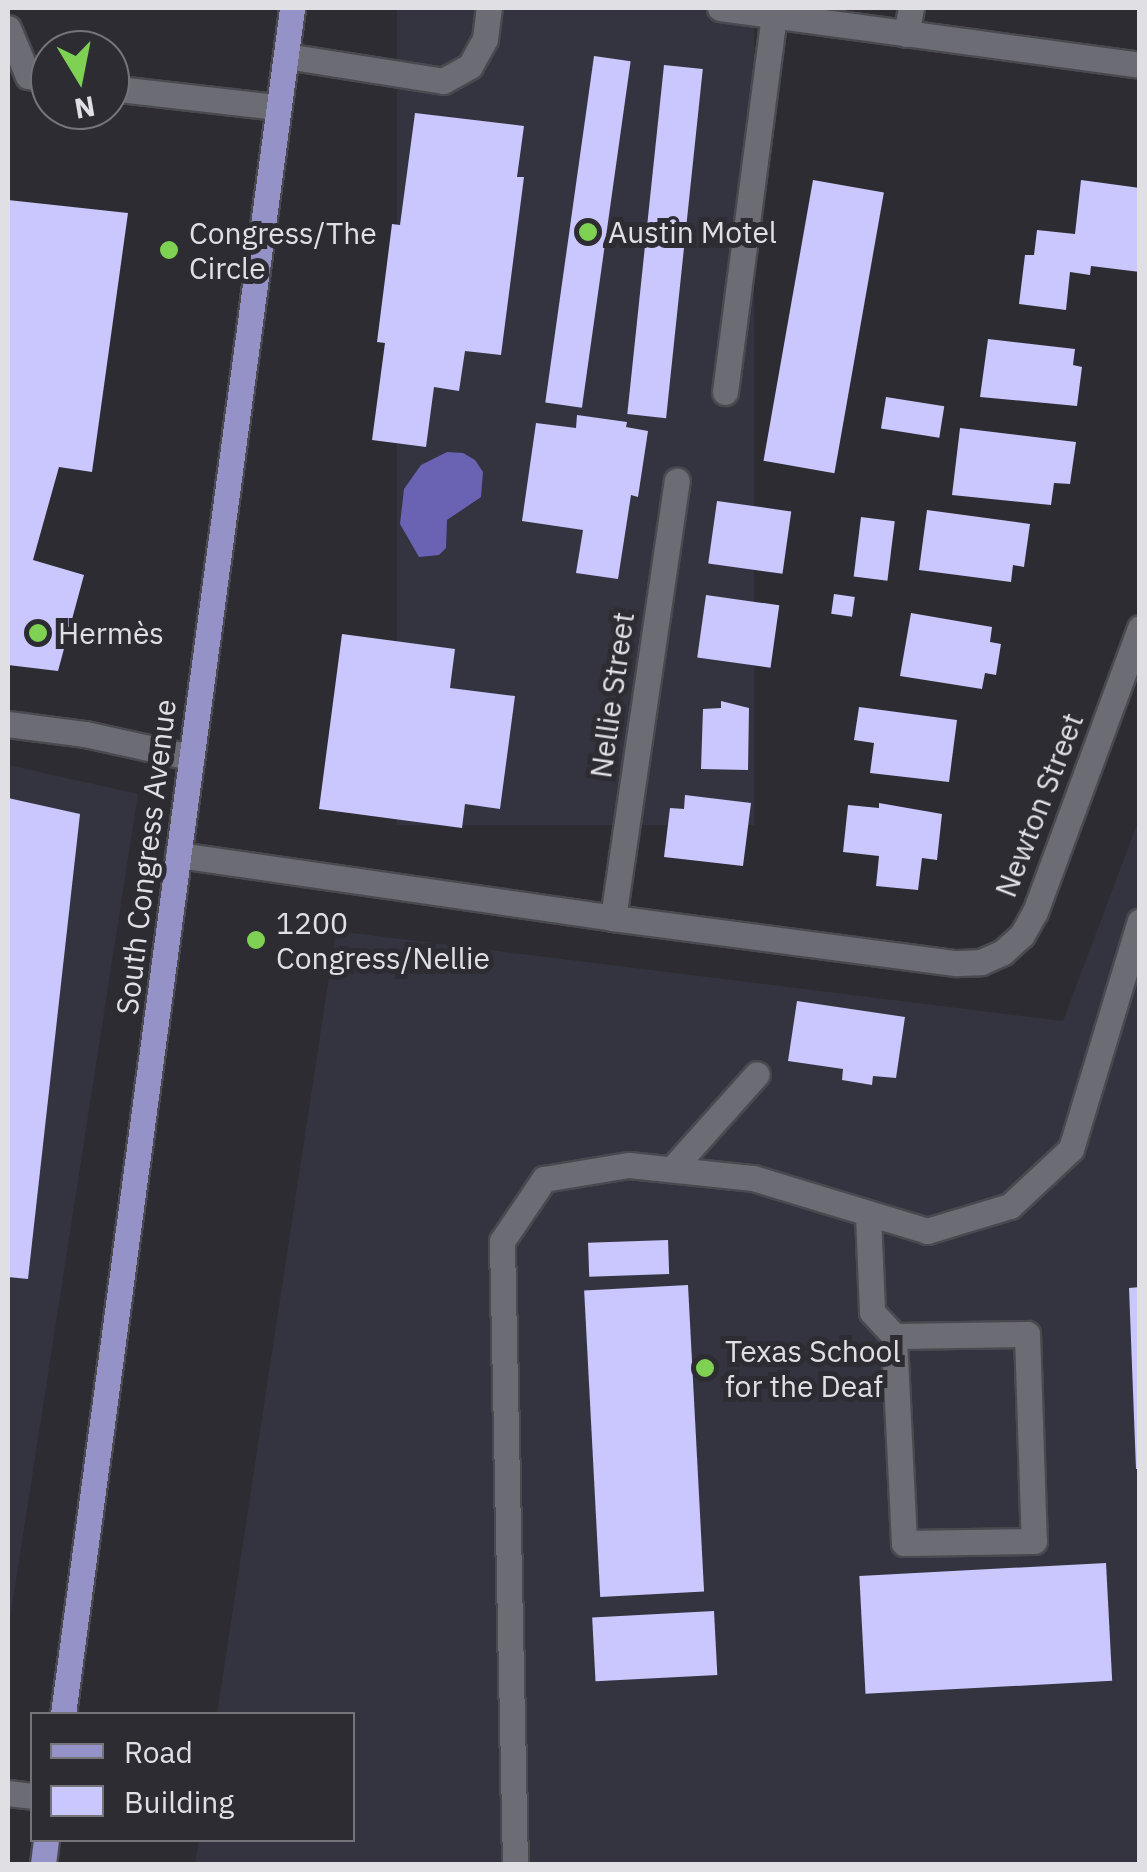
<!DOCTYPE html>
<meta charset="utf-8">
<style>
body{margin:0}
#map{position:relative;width:1147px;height:1872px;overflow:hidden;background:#2c2c32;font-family:"IBM Plex Sans",sans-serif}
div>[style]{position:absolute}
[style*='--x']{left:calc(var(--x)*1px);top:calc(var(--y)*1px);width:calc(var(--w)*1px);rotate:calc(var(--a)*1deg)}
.built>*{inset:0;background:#343440;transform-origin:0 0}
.water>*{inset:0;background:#6a62b3}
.building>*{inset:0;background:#c9c7fd;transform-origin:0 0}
.roads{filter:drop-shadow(2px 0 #49494f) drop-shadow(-2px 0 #49494f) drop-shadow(0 2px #49494f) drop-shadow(0 -2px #49494f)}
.lane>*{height:25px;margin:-12.5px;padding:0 12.5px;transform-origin:12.5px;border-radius:12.5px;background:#6c6c74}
.street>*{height:25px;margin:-12.5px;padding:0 12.5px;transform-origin:12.5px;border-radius:12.5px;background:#6c6c74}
.primary>*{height:25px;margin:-12.5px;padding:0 12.5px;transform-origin:12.5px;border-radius:12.5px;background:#9592c7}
.dots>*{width:28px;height:28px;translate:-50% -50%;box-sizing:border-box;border:5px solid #2c2c32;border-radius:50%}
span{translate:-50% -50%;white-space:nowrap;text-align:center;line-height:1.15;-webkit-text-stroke:10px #2c2c32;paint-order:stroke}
.poi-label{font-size:30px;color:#e0e0e4}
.left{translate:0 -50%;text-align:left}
.street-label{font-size:30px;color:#e0e0e4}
.frame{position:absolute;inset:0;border:10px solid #e0e0e4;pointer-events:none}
.legend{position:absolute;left:30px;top:1712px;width:325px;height:130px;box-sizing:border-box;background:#2c2c32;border:2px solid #747479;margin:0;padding:12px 18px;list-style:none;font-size:30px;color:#e0e0e4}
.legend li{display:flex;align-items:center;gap:20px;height:50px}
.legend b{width:50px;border:2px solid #747479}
.north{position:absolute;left:30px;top:30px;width:100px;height:100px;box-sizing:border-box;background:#2c2c32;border:2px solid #747479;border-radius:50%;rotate:170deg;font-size:28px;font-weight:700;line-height:40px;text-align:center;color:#e0e0e4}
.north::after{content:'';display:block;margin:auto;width:35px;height:45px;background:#7ed153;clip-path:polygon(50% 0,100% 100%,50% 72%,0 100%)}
</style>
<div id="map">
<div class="built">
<div style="left:397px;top:8px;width:357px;height:817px"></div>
<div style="clip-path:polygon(8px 765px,138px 794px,8px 1632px)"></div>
<div style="clip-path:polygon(1139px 819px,1139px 1864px,195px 1864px,199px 1840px,352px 1840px,352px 1714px,217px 1714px,336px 931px,1063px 1021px)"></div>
</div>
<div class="water">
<div style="clip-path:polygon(447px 452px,463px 453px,475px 460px,483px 472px,481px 497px,447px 520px,446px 548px,439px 555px,419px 557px,400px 524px,404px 489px,421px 465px)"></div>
</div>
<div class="building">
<div style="left:594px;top:56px;width:37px;height:350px;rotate:8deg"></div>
<div style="left:664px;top:65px;width:39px;height:351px;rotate:6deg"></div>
<div style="clip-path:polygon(415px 113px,524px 126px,517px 177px,524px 177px,501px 355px,465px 351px,459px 391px,434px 387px,426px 447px,372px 440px,385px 343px,377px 342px,392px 224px,400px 225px)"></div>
<div style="left:813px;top:180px;width:72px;height:285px;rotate:10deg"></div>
<div style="clip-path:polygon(1081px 180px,1140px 188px,1140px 272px,1091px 266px,1090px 275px,1070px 272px,1066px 310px,1019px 304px,1025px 255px,1034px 255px,1037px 230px,1075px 234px)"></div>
<div style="clip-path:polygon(8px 200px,128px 213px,92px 472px,59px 467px,33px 560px,84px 575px,58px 671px,8px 665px)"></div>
<div style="clip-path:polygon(988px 339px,1075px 349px,1073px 365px,1082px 367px,1077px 406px,980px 397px)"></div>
<div style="left:886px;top:397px;width:59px;height:32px;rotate:9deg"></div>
<div style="clip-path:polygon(577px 415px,627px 422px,626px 427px,648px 431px,638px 497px,631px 495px,618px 579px,576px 573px,583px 530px,522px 521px,536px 423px,576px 428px)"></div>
<div style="clip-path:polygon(960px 428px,1076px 442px,1070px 484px,1054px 483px,1051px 505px,952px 495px)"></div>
<div style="left:717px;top:501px;width:75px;height:63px;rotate:8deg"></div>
<div style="clip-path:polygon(927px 510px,1030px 524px,1024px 567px,1013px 565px,1011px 582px,919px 570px)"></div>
<div style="left:861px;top:517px;width:34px;height:60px;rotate:7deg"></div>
<div style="left:834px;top:594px;width:21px;height:20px;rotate:8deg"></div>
<div style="left:706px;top:595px;width:74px;height:63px;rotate:8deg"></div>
<div style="clip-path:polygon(911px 613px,992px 627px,990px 642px,1001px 644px,996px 675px,985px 673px,982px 689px,900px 676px)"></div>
<div style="clip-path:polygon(342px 634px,455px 649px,450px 688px,515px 696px,500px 809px,465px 804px,462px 828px,319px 809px)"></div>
<div style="clip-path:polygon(721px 701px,749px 708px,748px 770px,701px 769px,703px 709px,721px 708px)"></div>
<div style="clip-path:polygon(859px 707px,957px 720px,949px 782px,870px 773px,874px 743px,854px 740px)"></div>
<div style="clip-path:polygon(685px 795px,751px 803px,743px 866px,664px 857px,670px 808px,684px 809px)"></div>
<div style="clip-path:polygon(8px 798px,80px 814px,28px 1279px,8px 1277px)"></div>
<div style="clip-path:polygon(879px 803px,942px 814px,937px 860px,922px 858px,918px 890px,876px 886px,879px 856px,843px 852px,848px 805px,879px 808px)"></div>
<div style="clip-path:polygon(797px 1001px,905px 1017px,896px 1078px,873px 1076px,872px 1085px,842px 1080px,843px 1069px,788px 1061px)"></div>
<div style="left:668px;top:1240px;width:34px;height:80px;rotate:88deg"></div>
<div style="left:688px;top:1285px;width:307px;height:104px;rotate:87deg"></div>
<div style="clip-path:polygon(1140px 1287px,1140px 1469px,1136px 1469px,1129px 1288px)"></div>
<div style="left:1106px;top:1563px;width:118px;height:247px;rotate:87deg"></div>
<div style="left:714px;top:1611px;width:64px;height:122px;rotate:87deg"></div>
</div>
<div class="roads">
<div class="lane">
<div style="--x:8;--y:28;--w:52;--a:67.4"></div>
<div style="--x:28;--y:76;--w:22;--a:10"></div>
<div style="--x:906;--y:34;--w:26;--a:-79"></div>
<div style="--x:286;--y:56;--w:159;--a:9"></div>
<div style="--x:443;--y:81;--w:31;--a:-29"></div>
<div style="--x:470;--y:66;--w:31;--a:-61"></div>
<div style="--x:485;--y:39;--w:31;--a:-83"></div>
<div style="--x:110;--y:88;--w:169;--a:6.5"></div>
<div style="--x:672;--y:1169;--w:127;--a:-48.2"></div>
<div style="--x:868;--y:1215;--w:97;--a:87.6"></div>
<div style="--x:872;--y:1312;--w:33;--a:47"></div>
<div style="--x:894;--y:1336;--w:133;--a:-0.9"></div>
<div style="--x:1027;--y:1334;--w:207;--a:88.1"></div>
<div style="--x:1034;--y:1541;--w:130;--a:179.1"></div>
<div style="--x:904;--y:1543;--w:207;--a:-92.8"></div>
<div style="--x:8;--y:1793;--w:24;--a:7"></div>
<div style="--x:515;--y:1864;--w:623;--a:-91.2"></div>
<div style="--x:502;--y:1241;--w:75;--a:-55.9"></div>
<div style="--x:544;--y:1179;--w:86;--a:-9.4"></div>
<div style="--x:629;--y:1165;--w:125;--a:6"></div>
<div style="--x:753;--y:1178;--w:182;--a:16.9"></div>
<div style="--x:927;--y:1231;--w:87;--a:-16.8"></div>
<div style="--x:1010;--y:1206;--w:83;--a:-43.1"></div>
<div style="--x:1071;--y:1149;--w:238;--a:-73.2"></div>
</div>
<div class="street">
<div style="--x:720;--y:8;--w:424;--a:7.7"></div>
<div style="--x:725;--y:392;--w:380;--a:-82.6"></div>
<div style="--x:8;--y:724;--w:78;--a:7.4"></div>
<div style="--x:85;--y:734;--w:107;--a:12.4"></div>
<div style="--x:178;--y:855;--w:440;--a:8.2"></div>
<div style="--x:613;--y:918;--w:347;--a:7.5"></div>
<div style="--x:957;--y:963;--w:24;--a:-2"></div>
<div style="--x:981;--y:962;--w:24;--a:-24"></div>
<div style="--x:1003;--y:952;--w:25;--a:-42"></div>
<div style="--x:1022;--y:935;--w:26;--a:-61"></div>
<div style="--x:1035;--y:912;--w:303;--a:-69.7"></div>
<div style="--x:613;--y:918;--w:442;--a:-81.7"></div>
</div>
<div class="primary">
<div style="--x:63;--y:1714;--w:1721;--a:-82.35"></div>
<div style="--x:43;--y:1864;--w:24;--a:-83"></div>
</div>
</div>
<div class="dots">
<div style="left:588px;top:232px;background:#7ed153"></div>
<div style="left:169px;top:250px;background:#7ed153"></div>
<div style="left:38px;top:633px;background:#7ed153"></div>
<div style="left:256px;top:940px;background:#7ed153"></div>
<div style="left:705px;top:1368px;background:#7ed153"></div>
</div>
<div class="poi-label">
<span class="left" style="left:608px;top:232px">Austin Motel</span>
<span class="left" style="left:189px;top:250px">Congress/The<br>Circle</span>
<span class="left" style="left:58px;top:633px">Hermès</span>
<span class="left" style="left:276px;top:940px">1200<br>Congress/Nellie</span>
<span class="left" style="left:725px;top:1368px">Texas School<br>for the Deaf</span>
</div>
<div class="street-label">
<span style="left:612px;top:695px;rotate:-82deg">Nellie Street</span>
<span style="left:1039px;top:805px;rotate:-69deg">Newton Street</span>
<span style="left:146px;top:857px;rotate:-83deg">South Congress Avenue</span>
</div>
<div class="frame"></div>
<ul class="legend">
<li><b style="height:12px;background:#9592c7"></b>Road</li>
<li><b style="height:28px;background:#c9c7fd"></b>Building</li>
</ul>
<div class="north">N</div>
</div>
